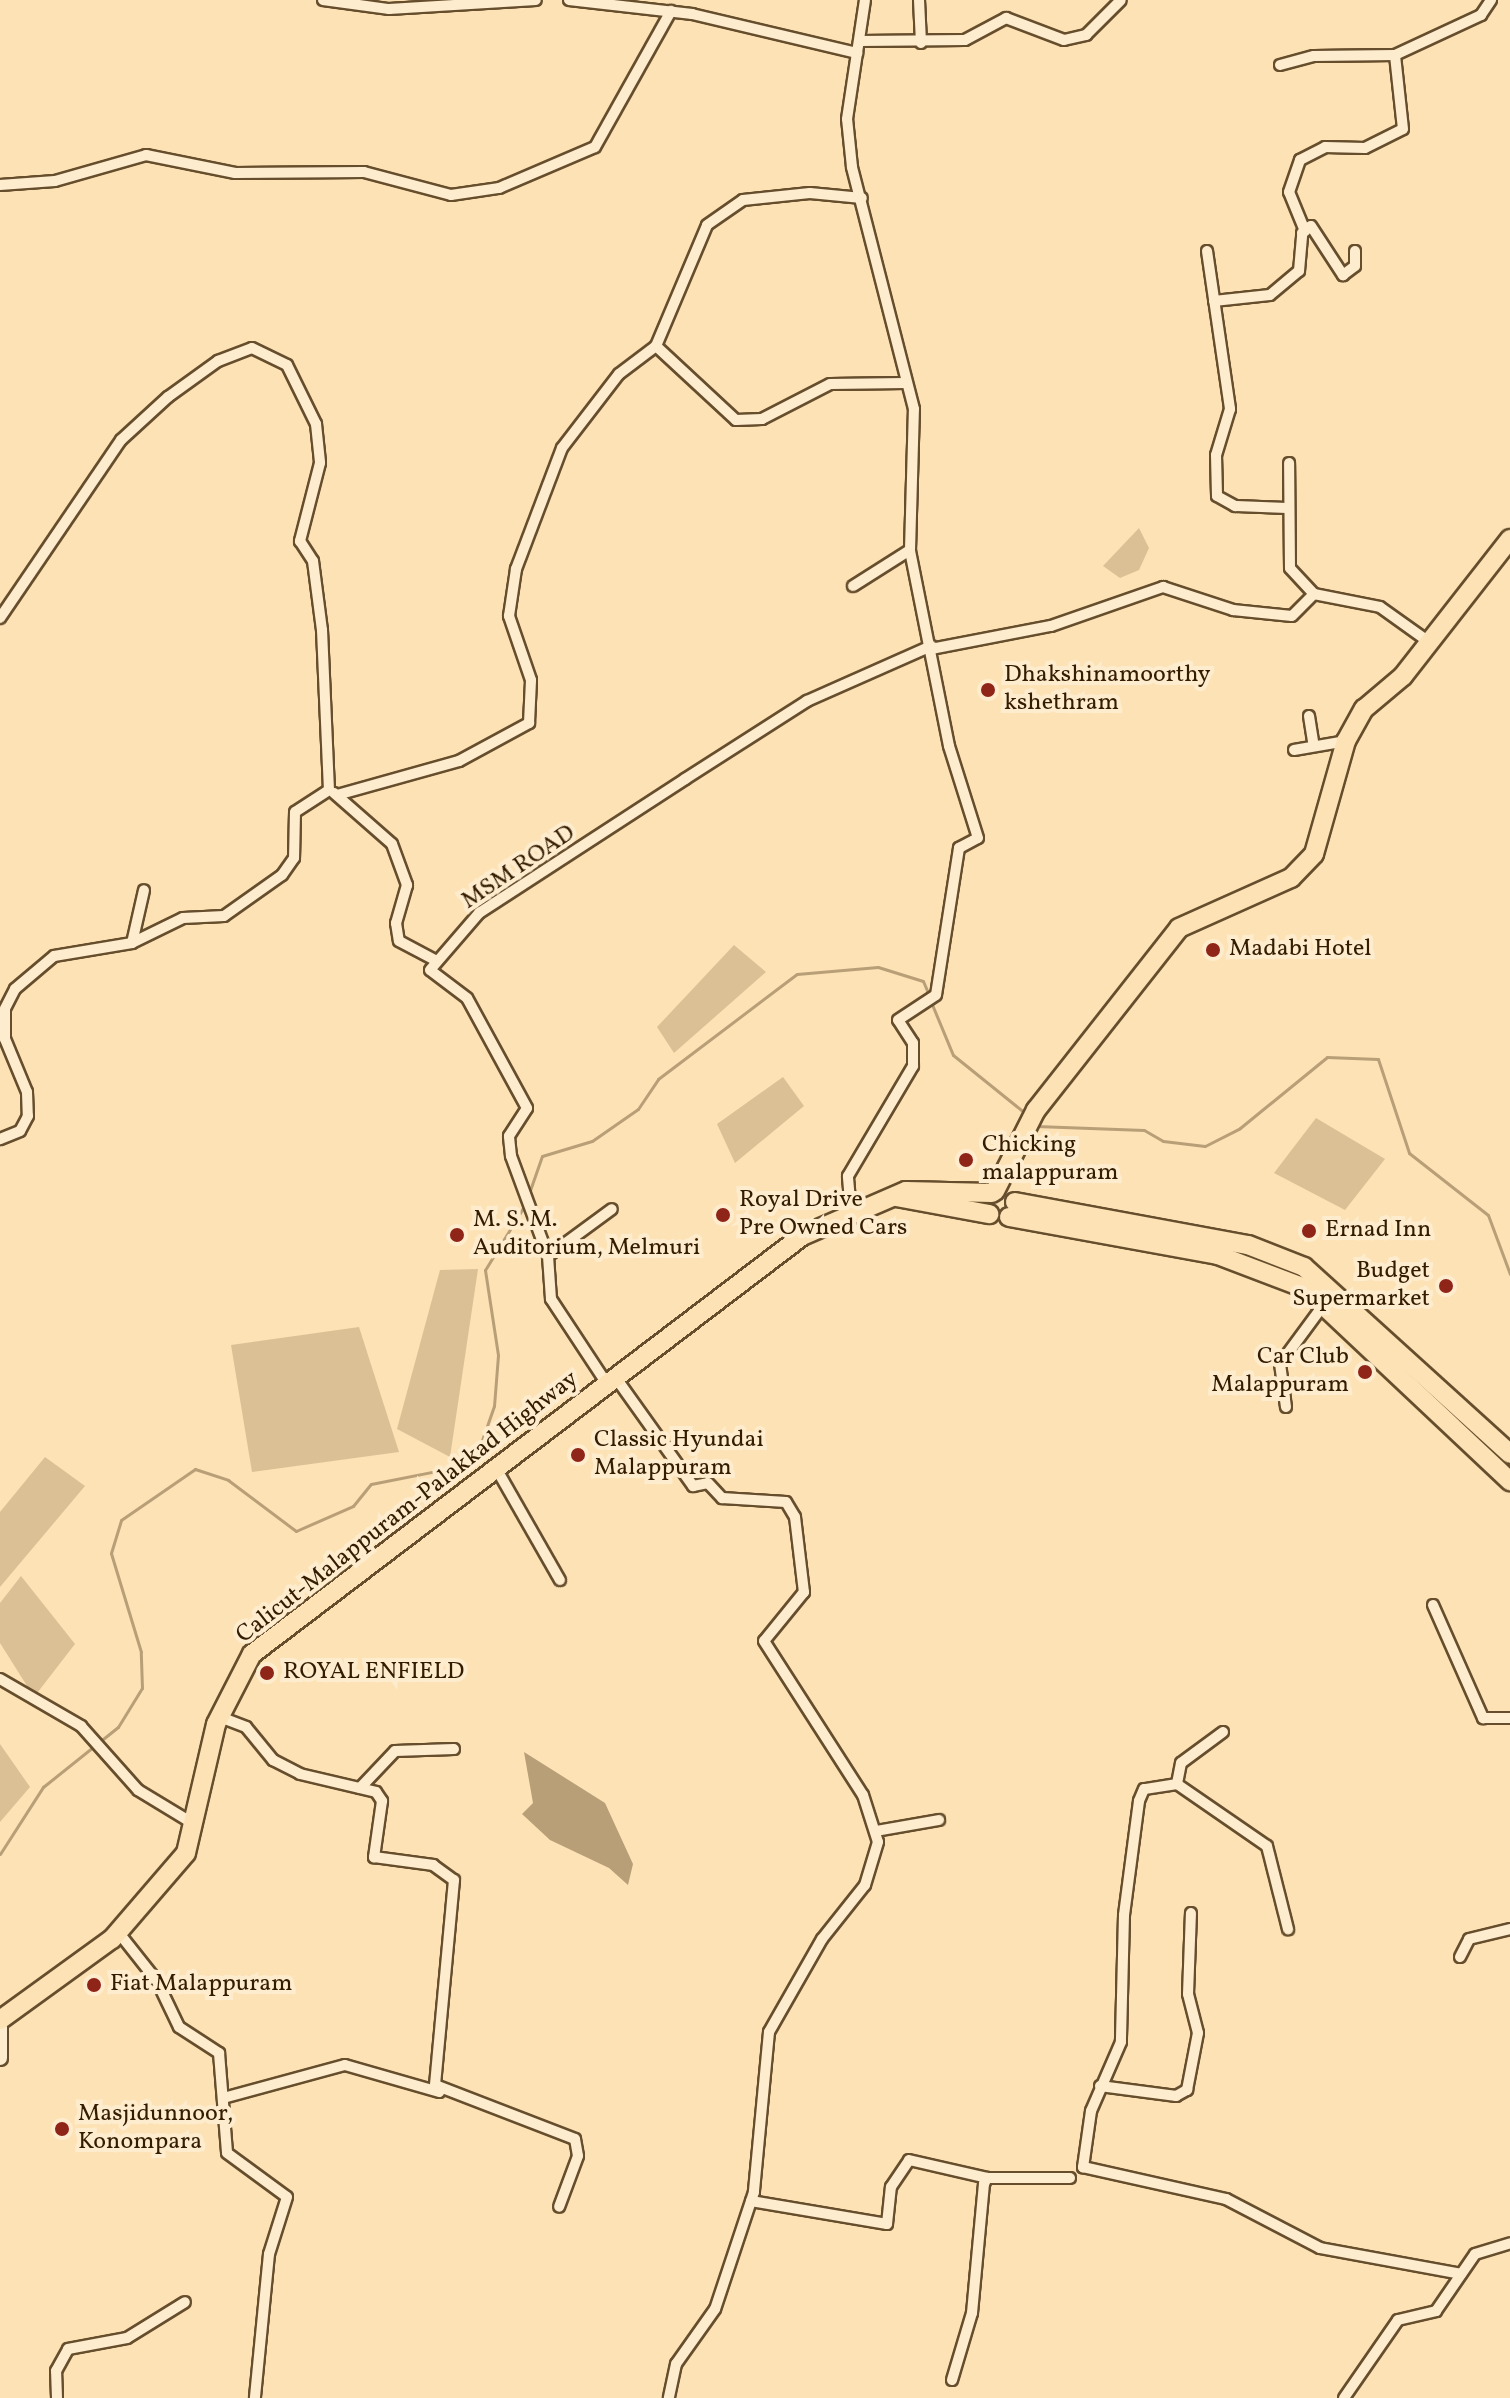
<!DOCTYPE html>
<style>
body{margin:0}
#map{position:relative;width:1510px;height:2398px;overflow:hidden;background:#fde2b5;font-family:Vollkorn,serif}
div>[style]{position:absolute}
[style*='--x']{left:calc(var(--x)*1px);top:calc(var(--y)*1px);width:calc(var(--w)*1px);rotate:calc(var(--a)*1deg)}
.green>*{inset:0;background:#dbc096}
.water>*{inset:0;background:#b99f77}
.stream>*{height:3px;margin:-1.5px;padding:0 1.5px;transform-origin:1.5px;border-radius:1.5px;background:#b99f77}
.roads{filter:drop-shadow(2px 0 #664e2d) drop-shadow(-2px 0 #664e2d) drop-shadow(0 2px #664e2d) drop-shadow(0 -2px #664e2d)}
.street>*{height:10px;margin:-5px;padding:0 5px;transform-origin:5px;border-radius:5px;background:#feeccf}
.secondary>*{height:14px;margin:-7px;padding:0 7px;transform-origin:7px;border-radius:7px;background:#feeccf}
.highway>*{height:18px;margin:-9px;padding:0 9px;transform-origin:9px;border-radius:9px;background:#fde2b5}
.dots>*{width:22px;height:22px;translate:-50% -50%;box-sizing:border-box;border:4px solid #feeccf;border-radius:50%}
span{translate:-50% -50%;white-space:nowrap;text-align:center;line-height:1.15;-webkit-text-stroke:8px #feeccf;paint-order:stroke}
.poi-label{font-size:24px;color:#341c00}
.left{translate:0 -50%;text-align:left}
.right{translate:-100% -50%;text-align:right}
.street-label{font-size:24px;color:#341c00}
</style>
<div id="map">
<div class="green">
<div style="clip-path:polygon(1139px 528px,1149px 548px,1139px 570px,1120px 578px,1103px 566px)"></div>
<div style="clip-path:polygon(734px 945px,766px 972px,674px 1053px,657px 1027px)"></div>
<div style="clip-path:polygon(783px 1077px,804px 1106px,735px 1163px,717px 1124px)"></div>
<div style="clip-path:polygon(1316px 1118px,1385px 1159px,1345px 1210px,1274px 1173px)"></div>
<div style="clip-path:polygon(478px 1269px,450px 1457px,397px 1429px,440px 1270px)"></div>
<div style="clip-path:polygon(359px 1327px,399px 1452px,252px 1472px,231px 1345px)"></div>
<div style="clip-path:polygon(45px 1457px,85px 1486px,0 1587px,0 1512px)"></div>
<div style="clip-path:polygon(21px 1576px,75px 1644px,34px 1697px,0 1643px,0 1603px)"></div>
<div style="clip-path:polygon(0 1744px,30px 1787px,0 1822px)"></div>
</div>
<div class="water">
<div style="clip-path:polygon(524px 1752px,605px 1803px,633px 1864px,628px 1885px,609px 1868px,550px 1840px,522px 1814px,533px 1803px)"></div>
</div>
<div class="stream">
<div style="--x:931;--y:1002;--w:57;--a:67.5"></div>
<div style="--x:953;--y:1055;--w:94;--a:38.9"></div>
<div style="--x:1036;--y:1126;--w:108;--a:2.1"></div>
<div style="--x:1144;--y:1130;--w:22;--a:30"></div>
<div style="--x:1163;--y:1141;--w:42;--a:6.8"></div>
<div style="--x:1205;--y:1146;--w:39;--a:-27"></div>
<div style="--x:1240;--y:1128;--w:112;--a:-39.2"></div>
<div style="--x:1327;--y:1057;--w:51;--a:2.2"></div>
<div style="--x:1378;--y:1059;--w:99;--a:71.7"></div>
<div style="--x:1409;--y:1153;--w:100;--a:38.1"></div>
<div style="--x:1488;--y:1215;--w:63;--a:69.6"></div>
<div style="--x:528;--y:1196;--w:42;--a:-70.7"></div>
<div style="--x:542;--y:1156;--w:52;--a:-16.7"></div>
<div style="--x:592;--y:1141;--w:56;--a:-34.8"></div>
<div style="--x:638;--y:1109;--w:36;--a:-56"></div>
<div style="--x:658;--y:1079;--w:174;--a:-37.1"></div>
<div style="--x:797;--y:974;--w:81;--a:-4.9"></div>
<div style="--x:878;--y:967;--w:47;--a:17.3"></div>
<div style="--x:923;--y:981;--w:15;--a:67"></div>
<div style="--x:0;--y:1854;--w:80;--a:-57.3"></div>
<div style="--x:43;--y:1787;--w:96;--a:-38.7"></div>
<div style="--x:118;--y:1727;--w:46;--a:-58.4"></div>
<div style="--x:142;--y:1688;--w:36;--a:-92"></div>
<div style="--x:141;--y:1652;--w:103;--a:-106.9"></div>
<div style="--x:111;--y:1553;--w:34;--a:-73"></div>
<div style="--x:121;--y:1520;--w:90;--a:-34.6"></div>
<div style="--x:195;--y:1469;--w:35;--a:18"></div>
<div style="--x:228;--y:1480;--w:85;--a:36.9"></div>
<div style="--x:296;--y:1531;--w:62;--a:-23.7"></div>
<div style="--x:353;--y:1506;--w:28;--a:-51"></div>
<div style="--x:371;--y:1484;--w:83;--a:-11.2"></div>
<div style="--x:452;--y:1468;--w:36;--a:-38"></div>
<div style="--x:480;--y:1446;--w:42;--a:-70.7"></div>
<div style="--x:494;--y:1406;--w:51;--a:-85.5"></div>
<div style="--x:498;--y:1355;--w:86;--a:-98.7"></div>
<div style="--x:485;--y:1270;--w:79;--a:-58.5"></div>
</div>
<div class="roads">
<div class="street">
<div style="--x:323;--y:0;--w:67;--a:7.8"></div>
<div style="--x:389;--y:9;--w:147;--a:-3.5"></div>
<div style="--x:569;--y:0;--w:124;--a:6.5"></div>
<div style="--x:692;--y:14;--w:170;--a:13.3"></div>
<div style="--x:919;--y:0;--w:43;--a:87.3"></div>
<div style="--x:860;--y:41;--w:105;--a:-0.5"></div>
<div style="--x:965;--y:40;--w:47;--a:-28.2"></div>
<div style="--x:1006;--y:18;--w:62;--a:20.8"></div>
<div style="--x:1064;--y:40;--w:23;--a:-13"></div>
<div style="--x:1086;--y:35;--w:49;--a:-45"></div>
<div style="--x:1280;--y:65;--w:35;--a:-15"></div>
<div style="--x:1314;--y:56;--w:81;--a:-0.7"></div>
<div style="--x:1395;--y:55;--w:95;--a:-24.9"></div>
<div style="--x:1481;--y:15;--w:18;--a:-56"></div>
<div style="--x:0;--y:185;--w:55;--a:-4.2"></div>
<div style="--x:55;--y:181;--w:95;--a:-15.9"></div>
<div style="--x:146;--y:155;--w:91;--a:11.4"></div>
<div style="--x:235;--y:173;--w:129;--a:-0.4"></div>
<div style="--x:364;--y:172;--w:90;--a:14.8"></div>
<div style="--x:451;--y:195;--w:49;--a:-8.3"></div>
<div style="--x:499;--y:188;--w:104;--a:-23.1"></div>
<div style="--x:595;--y:147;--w:156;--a:-60.8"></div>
<div style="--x:1305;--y:231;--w:42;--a:-112.3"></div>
<div style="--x:1289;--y:192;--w:34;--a:-71"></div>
<div style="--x:1300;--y:160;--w:28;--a:-27"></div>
<div style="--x:1325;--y:147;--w:40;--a:1.4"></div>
<div style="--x:1365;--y:148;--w:42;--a:-26.6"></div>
<div style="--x:1403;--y:129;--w:74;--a:-96.2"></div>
<div style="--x:1207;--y:251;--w:160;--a:81.7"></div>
<div style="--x:1230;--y:409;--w:48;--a:106.9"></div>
<div style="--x:1216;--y:455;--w:41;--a:88.6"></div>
<div style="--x:1217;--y:496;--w:21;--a:29"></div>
<div style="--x:1235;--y:506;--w:53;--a:2.2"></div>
<div style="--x:1214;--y:301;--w:56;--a:-6.1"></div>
<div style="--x:1270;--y:295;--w:38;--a:-40"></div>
<div style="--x:1299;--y:271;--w:38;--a:-85"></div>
<div style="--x:1302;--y:233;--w:11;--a:-38"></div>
<div style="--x:1311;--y:226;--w:59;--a:56.9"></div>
<div style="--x:1343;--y:275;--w:15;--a:-37"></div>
<div style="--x:1355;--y:266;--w:15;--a:-90"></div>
<div style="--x:656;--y:346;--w:109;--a:42.8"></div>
<div style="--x:736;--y:420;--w:26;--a:-2"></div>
<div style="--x:762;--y:419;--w:76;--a:-27.2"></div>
<div style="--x:830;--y:384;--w:75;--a:-0.8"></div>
<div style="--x:853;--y:586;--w:67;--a:-32.3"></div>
<div style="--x:1314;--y:594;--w:67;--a:11.1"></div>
<div style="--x:1380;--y:607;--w:60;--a:35.5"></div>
<div style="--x:0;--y:618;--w:215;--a:-55.8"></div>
<div style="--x:121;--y:440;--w:64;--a:-42.5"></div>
<div style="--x:168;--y:397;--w:62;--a:-35.8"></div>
<div style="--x:218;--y:361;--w:36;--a:-21"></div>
<div style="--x:252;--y:348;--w:39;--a:26"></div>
<div style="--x:287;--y:365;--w:66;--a:63.8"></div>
<div style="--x:316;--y:424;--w:39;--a:84"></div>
<div style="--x:320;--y:463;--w:81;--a:104.4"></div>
<div style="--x:300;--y:541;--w:24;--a:57"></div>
<div style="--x:313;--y:561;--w:70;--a:82.6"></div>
<div style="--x:322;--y:630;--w:160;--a:87.5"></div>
<div style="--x:329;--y:790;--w:40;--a:147.1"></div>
<div style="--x:295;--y:812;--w:46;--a:91.2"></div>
<div style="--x:294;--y:858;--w:21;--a:125"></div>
<div style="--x:282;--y:875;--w:71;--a:144.7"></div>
<div style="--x:224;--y:916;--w:41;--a:177.2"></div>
<div style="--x:183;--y:918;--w:57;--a:153.9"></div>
<div style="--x:132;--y:943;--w:79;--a:170.5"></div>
<div style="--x:54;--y:956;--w:51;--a:139.8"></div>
<div style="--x:15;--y:989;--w:22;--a:117"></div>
<div style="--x:5;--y:1009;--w:30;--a:90"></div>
<div style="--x:5;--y:1039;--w:57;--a:67.5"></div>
<div style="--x:27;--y:1092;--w:24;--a:88"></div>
<div style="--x:28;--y:1116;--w:17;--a:118"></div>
<div style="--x:20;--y:1131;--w:22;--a:158"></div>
<div style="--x:931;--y:649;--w:122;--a:-10.9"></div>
<div style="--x:1051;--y:626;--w:119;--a:-19.2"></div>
<div style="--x:1163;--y:587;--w:74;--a:18.2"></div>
<div style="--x:1233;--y:610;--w:59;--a:5.8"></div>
<div style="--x:1292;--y:616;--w:31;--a:-45"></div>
<div style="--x:1314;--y:594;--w:35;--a:-133"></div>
<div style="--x:1290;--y:568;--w:105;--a:-90.5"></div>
<div style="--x:1309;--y:716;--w:30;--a:81"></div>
<div style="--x:1294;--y:750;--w:53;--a:-9.8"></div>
<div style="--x:334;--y:793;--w:77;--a:41.3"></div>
<div style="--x:392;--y:844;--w:44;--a:69.9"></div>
<div style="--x:407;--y:885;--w:40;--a:106"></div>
<div style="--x:396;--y:923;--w:18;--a:81"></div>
<div style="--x:399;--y:941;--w:43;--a:27.8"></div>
<div style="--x:337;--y:795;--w:127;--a:-15.6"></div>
<div style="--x:459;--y:761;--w:80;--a:-28.5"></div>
<div style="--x:529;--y:723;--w:43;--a:-87.3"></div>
<div style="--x:531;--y:680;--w:68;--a:-109"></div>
<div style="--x:509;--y:616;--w:48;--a:-81.5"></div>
<div style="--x:516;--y:569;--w:129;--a:-69.2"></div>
<div style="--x:562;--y:448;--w:93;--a:-52.4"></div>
<div style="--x:619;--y:374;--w:46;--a:-37.1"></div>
<div style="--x:656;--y:346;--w:131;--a:-67.1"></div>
<div style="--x:707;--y:225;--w:44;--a:-34.8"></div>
<div style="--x:743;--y:200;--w:67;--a:-6"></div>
<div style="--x:810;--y:193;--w:52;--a:5.5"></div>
<div style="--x:132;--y:943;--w:54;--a:-77.2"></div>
<div style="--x:851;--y:1212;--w:36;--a:-95"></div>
<div style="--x:848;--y:1176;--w:128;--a:-59.4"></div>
<div style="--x:913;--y:1066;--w:23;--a:-90"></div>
<div style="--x:913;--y:1043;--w:27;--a:-123"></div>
<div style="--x:898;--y:1020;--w:45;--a:-33.3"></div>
<div style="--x:936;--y:995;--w:149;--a:-81.1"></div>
<div style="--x:959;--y:848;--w:21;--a:-28"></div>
<div style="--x:978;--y:838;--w:96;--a:-107.5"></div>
<div style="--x:949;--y:746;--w:200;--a:-101.3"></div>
<div style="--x:910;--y:550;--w:141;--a:-88.4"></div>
<div style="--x:914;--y:409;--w:250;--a:-104.4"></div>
<div style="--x:852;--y:167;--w:48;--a:-95.9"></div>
<div style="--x:847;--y:119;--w:120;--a:-81.4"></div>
<div style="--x:548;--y:1256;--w:107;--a:-110.3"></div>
<div style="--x:511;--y:1156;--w:20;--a:-96"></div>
<div style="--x:509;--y:1136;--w:33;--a:-57"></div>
<div style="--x:527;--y:1108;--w:125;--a:-118.6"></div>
<div style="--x:467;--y:998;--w:46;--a:-142.9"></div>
<div style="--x:430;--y:970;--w:75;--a:-49.3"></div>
<div style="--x:479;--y:913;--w:246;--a:-33"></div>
<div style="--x:685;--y:779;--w:145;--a:-32.6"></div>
<div style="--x:807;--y:701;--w:136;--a:-23.9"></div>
<div style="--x:616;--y:1378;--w:133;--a:54.5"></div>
<div style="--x:693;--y:1486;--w:15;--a:-11"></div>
<div style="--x:708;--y:1483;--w:21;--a:47"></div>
<div style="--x:722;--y:1498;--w:64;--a:3.6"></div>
<div style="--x:786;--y:1502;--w:17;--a:59"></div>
<div style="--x:795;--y:1517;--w:76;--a:83.2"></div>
<div style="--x:804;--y:1592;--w:63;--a:129.2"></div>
<div style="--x:764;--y:1641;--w:183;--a:57.3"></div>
<div style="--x:863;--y:1795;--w:49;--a:72.3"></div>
<div style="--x:878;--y:1842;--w:45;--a:106.8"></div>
<div style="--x:865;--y:1885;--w:69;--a:128.5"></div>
<div style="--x:822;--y:1939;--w:107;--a:119.7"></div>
<div style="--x:769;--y:2032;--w:161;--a:95.4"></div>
<div style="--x:754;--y:2192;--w:123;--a:108.4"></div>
<div style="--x:715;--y:2309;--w:67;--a:125.3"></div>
<div style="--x:676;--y:2364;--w:35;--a:102"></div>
<div style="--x:607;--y:1384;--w:102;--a:-123.4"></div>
<div style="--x:551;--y:1299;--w:43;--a:-94"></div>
<div style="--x:548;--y:1256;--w:79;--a:-36.3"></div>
<div style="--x:1286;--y:1407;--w:43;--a:-97.9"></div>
<div style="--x:1280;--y:1364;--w:76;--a:-53.6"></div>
<div style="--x:496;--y:1468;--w:129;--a:60.3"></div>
<div style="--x:1433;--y:1605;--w:124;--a:66.1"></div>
<div style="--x:1483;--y:1718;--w:27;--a:0"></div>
<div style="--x:0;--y:1679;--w:94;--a:30.1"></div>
<div style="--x:81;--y:1726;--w:86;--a:48.3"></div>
<div style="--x:138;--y:1790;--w:66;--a:31.3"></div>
<div style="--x:220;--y:1717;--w:28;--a:21"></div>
<div style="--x:246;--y:1727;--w:43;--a:50.7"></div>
<div style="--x:273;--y:1760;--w:30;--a:27"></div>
<div style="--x:300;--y:1774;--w:78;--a:13.3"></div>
<div style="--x:376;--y:1792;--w:11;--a:56"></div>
<div style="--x:382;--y:1801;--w:57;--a:98.1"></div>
<div style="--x:374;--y:1857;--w:60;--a:7.7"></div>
<div style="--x:433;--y:1865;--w:26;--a:36"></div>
<div style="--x:454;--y:1880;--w:206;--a:95.3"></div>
<div style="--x:435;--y:2085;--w:150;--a:21.1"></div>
<div style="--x:575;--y:2139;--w:17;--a:80"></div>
<div style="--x:578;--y:2156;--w:54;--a:110.4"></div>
<div style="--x:1223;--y:1732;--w:52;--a:143.6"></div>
<div style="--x:1181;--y:1763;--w:21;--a:101"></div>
<div style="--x:1177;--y:1784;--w:33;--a:171"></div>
<div style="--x:1144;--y:1789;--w:13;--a:113"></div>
<div style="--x:1139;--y:1801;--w:115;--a:97.5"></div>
<div style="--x:1124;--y:1915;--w:127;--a:91.4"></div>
<div style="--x:1121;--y:2042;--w:75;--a:113.5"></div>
<div style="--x:1091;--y:2111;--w:57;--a:98.1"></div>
<div style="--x:1083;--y:2167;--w:147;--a:12.6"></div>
<div style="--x:1226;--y:2199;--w:106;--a:27.5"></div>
<div style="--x:1320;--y:2248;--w:143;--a:10.4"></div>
<div style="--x:1177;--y:1784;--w:109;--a:34.6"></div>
<div style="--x:1267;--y:1846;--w:86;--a:75.8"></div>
<div style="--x:360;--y:1788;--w:51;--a:-46.6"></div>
<div style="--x:395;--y:1751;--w:59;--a:-1.9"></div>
<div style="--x:876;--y:1831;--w:64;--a:-9.9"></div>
<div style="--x:119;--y:1933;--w:61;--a:51.6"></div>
<div style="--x:157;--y:1981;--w:51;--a:64.4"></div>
<div style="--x:179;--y:2027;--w:48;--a:33"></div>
<div style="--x:219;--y:2053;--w:100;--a:85.4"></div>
<div style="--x:227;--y:2153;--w:74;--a:36.3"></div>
<div style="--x:287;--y:2197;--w:60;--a:107.5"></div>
<div style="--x:269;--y:2254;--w:145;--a:95.6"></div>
<div style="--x:1460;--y:1957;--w:20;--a:-63"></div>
<div style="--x:1469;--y:1939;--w:42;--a:-13.7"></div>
<div style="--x:1100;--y:2086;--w:77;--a:7.5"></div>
<div style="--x:1176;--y:2096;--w:13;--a:-29"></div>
<div style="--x:1187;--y:2090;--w:58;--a:-79.1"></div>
<div style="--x:1198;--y:2033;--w:40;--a:-104.4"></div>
<div style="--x:1188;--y:1994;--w:81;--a:-87.9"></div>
<div style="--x:227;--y:2097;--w:122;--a:-15.2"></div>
<div style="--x:345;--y:2065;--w:98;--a:16"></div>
<div style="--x:751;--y:2201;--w:138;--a:9.6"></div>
<div style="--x:887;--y:2224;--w:37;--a:-84"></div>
<div style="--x:891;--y:2187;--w:32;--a:-56"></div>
<div style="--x:909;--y:2160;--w:80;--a:13"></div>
<div style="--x:952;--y:2380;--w:70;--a:-73.4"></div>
<div style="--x:972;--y:2313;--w:130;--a:-84.7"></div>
<div style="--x:984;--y:2184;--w:7;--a:-63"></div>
<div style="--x:987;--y:2178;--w:83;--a:0"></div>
<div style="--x:57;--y:2398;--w:27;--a:-92"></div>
<div style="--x:56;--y:2371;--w:25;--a:-61"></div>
<div style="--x:68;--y:2349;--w:60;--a:-10.6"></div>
<div style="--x:127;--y:2338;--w:68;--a:-31.8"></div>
<div style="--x:1344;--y:2398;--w:95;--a:-55.3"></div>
<div style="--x:1398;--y:2320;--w:39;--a:-13"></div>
<div style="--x:1436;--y:2311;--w:69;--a:-55.6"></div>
<div style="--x:1475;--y:2254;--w:37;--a:-17"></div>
</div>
<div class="secondary">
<div style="--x:0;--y:2027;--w:31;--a:90"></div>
</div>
<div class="highway">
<div style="--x:995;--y:1191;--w:91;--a:-63.2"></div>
<div style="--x:1036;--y:1110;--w:231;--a:-51.8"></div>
<div style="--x:1179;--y:928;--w:123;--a:-24.1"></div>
<div style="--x:1291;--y:878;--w:33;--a:-46"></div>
<div style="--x:1314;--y:854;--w:117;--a:-74.2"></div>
<div style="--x:1346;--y:741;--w:37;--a:-61"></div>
<div style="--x:1364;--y:709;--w:51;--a:-40.2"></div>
<div style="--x:1403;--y:676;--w:174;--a:-52"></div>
<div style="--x:896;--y:1197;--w:95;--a:10.4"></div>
<div style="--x:1015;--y:1202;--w:237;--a:10.5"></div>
<div style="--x:1248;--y:1245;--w:60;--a:21.4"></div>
<div style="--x:1304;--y:1267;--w:278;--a:42.2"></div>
<div style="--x:1009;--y:1217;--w:212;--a:10.3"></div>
<div style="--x:1218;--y:1255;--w:93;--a:20.8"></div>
<div style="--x:1305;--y:1288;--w:282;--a:43.3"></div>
<div style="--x:0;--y:2020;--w:138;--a:-35.9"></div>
<div style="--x:112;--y:1939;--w:113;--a:-49.3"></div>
<div style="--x:186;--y:1853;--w:132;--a:-76.9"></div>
<div style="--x:216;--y:1724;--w:79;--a:-62.8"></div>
<div style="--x:252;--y:1654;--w:691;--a:-37.23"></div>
<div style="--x:802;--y:1236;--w:113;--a:-23.4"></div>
<div style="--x:906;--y:1191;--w:86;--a:1.3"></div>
</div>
</div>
<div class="dots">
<div style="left:988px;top:690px;background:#8f2418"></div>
<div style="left:1213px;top:950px;background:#8f2418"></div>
<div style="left:966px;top:1160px;background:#8f2418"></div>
<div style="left:723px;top:1215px;background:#8f2418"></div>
<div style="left:1309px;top:1231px;background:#8f2418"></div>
<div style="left:457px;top:1235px;background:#8f2418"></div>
<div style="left:1446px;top:1286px;background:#8f2418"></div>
<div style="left:1365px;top:1372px;background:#8f2418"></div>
<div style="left:578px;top:1455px;background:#8f2418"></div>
<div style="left:267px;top:1673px;background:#8f2418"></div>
<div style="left:94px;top:1985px;background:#8f2418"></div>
<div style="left:62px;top:2129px;background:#8f2418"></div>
</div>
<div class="poi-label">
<span class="left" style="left:1004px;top:690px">Dhakshinamoorthy<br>kshethram</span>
<span class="left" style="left:1229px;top:950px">Madabi Hotel</span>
<span class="left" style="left:982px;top:1160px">Chicking<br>malappuram</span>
<span class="left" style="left:739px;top:1215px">Royal Drive<br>Pre Owned Cars</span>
<span class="left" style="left:473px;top:1235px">M. S. M.<br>Auditorium, Melmuri</span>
<span class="left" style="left:1325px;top:1231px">Ernad Inn</span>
<span class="right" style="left:1430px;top:1286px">Budget<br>Supermarket</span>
<span class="right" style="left:1349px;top:1372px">Car Club<br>Malappuram</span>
<span class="left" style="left:594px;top:1455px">Classic Hyundai<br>Malappuram</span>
<span class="left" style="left:283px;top:1673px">ROYAL ENFIELD</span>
<span class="left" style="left:110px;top:1985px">Fiat Malappuram</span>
<span class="left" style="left:78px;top:2129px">Masjidunnoor,<br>Konompara</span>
</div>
<div class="street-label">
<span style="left:519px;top:868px;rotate:-34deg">MSM ROAD</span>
<span style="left:408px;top:1508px;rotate:-38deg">Calicut-Malappuram-Palakkad Highway</span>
</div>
</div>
